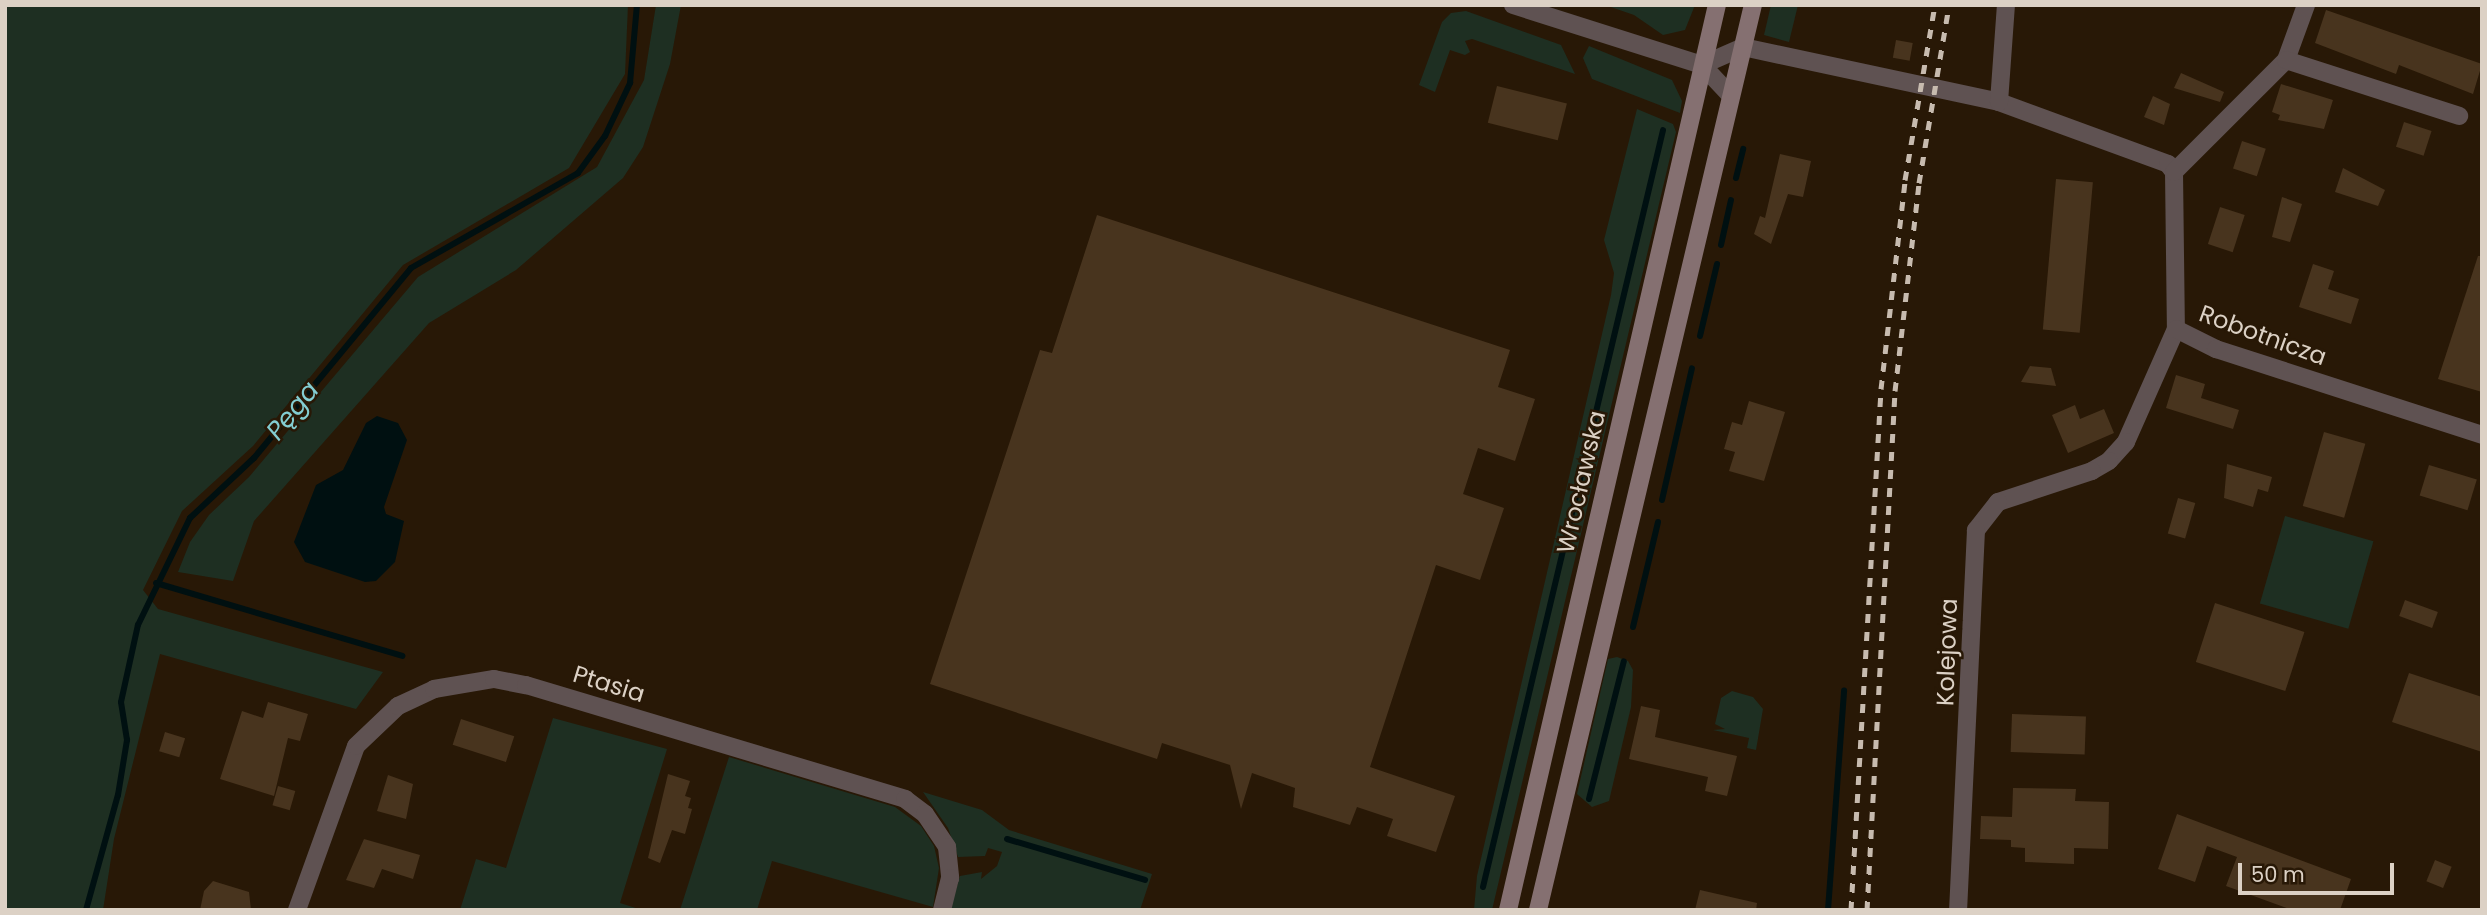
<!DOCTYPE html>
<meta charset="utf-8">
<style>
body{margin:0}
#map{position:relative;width:2487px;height:915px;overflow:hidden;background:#281806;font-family:Poppins,sans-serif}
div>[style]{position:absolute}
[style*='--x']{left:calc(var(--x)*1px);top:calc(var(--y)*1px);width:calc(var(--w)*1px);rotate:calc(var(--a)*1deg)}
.green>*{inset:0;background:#1e2f22;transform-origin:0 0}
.water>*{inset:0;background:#001011}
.stream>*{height:6px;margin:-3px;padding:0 3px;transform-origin:3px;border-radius:3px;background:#001011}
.building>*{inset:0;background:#48341e;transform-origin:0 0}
.street>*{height:18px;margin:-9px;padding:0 9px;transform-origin:9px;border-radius:9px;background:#5f5252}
.secondary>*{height:18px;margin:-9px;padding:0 9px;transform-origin:9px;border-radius:9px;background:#857071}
.rail>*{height:5px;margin-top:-2.5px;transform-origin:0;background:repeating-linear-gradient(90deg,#c7bbaf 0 9px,transparent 0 18px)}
span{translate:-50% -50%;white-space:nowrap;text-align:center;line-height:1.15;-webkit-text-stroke:5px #281806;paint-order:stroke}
.street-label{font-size:24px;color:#dcd1c5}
.water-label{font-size:26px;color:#83cdd2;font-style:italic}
.frame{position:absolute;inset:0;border:7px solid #dcd1c5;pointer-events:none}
.scale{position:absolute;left:2238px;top:863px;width:156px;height:32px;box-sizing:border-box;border:4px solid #dcd1c5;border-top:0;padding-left:9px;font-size:21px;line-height:24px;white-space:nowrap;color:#dcd1c5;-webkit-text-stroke:5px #281806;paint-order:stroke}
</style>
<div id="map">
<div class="green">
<div style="clip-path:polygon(5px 5px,628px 5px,625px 74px,569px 168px,403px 265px,253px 446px,182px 511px,143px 590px,158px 609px,383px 672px,356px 709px,160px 654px,114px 839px,103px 910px,5px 910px)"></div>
<div style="clip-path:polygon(656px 5px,681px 5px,670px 64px,643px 147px,623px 178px,516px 270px,429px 323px,254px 521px,233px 581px,178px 572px,190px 542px,209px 515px,249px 477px,418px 277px,597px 167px,644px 80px)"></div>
<div style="clip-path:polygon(1605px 5px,1695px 5px,1685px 30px,1663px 35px,1634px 15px)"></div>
<div style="clip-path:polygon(1771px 5px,1798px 5px,1789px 42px,1764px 35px)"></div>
<div style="clip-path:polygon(1466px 11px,1561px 45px,1575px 74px,1472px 39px,1465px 41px,1470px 52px,1465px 55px,1450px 50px,1435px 92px,1419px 85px,1442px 22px,1451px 13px)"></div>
<div style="clip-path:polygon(1589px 46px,1672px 80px,1682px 101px,1680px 113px,1592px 79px,1583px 58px)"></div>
<div style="clip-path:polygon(1637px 109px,1673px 124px,1676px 132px,1492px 910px,1474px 910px,1477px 876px,1611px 295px,1614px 273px,1604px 240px)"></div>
<div style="left:2285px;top:516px;width:92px;height:91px;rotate:16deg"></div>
<div style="clip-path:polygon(1617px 657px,1628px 661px,1633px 670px,1631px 707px,1609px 801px,1592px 807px,1577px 794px,1608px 659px)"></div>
<div style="clip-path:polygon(1732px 691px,1753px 697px,1763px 709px,1756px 750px,1747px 748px,1749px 738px,1713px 730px,1725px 729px,1715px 724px,1721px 698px)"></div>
<div style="clip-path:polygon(553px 718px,667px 749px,620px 903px,642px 910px,460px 910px,476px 859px,506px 868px)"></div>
<div style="clip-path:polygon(729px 757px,895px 807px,921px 826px,934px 846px,939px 868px,933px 907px,772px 861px,757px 910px,680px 910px)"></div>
<div style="clip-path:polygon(923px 792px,982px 810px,1009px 830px,1152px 874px,1140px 910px,950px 910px,960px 876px,982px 872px,981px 879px,997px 866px,1002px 852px,988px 848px,985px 856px,958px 857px,948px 828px)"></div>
</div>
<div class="water">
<div style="clip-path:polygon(377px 416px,398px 423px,407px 440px,384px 507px,386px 514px,404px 521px,395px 562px,376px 581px,365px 582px,305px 562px,294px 542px,316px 485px,343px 470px,366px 423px)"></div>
</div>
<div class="stream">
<div style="--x:1736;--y:178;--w:30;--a:-76"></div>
<div style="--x:1721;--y:245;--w:46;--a:-77.5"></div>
<div style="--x:1700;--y:336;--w:74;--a:-76.7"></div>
<div style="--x:1662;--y:500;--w:135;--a:-77.2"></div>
<div style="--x:156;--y:583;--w:257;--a:16.5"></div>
<div style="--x:1633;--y:627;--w:108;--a:-76.6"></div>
<div style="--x:1589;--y:799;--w:142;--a:-75.8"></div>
<div style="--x:1007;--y:839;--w:144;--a:16.5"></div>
<div style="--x:1483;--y:887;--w:778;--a:-76.62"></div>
<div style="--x:86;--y:910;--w:119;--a:-74.5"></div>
<div style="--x:118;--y:795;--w:56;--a:-80.7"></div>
<div style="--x:127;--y:740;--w:38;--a:-99"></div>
<div style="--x:121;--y:702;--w:79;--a:-77.6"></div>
<div style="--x:138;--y:625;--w:119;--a:-64.1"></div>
<div style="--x:190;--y:518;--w:88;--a:-43.2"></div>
<div style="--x:254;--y:458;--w:246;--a:-50.4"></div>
<div style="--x:411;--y:268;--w:192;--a:-29.6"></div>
<div style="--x:578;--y:173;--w:46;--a:-53.9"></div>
<div style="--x:605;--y:136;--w:59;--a:-64.7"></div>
<div style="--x:630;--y:83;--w:78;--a:-84.9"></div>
<div style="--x:1828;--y:910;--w:220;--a:-85.8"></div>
</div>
<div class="building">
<div style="clip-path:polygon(2326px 10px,2482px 64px,2473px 94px,2399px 65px,2396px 74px,2315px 43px)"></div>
<div style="left:1896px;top:40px;width:17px;height:18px;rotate:10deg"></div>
<div style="clip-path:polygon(2181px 73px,2224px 92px,2220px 102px,2174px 88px)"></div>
<div style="clip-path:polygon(2281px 84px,2333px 100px,2324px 129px,2278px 120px,2280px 115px,2272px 112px)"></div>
<div style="left:1497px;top:86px;width:72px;height:38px;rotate:14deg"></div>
<div style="clip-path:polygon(2153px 96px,2170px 104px,2164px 125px,2144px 117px)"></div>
<div style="left:2404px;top:122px;width:29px;height:26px;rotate:18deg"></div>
<div style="left:2242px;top:141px;width:25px;height:29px;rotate:18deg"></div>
<div style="clip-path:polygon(1780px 154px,1811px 161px,1803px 197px,1788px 194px,1771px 244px,1754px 234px,1760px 216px,1765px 218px)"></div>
<div style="clip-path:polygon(2343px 168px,2385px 190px,2378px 206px,2335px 192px)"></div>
<div style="left:2056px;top:179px;width:37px;height:151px;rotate:5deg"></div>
<div style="clip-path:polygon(2282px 197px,2302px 204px,2290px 242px,2272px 237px)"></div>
<div style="left:2220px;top:207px;width:26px;height:39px;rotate:18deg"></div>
<div style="clip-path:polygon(1097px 215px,1510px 350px,1498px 387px,1535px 399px,1515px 461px,1478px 448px,1463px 494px,1504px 508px,1480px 580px,1436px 565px,1370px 767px,1455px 796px,1436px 852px,1387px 836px,1393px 819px,1357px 807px,1350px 825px,1293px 807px,1295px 788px,1252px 773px,1241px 809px,1230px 765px,1162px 743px,1157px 759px,930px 684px,1040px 350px,1052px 353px)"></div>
<div style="clip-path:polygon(2478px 256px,2482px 256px,2482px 392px,2438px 379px)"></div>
<div style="clip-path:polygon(2313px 264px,2334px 271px,2328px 289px,2359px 299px,2351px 324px,2299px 307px)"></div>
<div style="clip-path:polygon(2030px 366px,2051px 368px,2056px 386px,2021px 382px)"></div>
<div style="clip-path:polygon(2176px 375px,2205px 384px,2201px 398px,2239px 410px,2233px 429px,2166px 408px)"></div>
<div style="clip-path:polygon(1749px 401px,1785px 412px,1764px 481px,1729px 471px,1735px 452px,1724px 449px,1732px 422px,1742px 425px)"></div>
<div style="clip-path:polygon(2075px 405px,2080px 419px,2104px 409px,2114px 433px,2068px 453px,2052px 415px)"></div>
<div style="left:2324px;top:432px;width:43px;height:77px;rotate:16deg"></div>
<div style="clip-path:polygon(2227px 464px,2272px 477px,2268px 492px,2258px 489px,2253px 507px,2224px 498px)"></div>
<div style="left:2429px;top:465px;width:50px;height:32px;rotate:17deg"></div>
<div style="left:2178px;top:498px;width:18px;height:37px;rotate:16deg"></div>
<div style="left:2405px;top:600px;width:35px;height:17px;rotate:20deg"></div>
<div style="left:2215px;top:603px;width:94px;height:62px;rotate:18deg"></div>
<div style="clip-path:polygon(2409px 673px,2482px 697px,2482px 752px,2392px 722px)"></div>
<div style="clip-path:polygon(268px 702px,308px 714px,300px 741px,288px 738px,274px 796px,220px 779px,242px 711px,263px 718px)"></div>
<div style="clip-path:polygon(1641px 706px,1660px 710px,1655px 737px,1737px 756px,1727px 796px,1705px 791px,1708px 777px,1629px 759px)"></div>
<div style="left:2012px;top:714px;width:74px;height:38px;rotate:2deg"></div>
<div style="left:461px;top:719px;width:56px;height:27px;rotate:18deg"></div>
<div style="left:165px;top:732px;width:21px;height:20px;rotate:17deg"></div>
<div style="clip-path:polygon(668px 774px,690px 781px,685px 796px,691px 798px,688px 808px,692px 809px,685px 834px,672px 830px,660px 863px,648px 858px)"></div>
<div style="clip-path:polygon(388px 775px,413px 784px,406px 819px,377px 811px)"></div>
<div style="left:278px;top:786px;width:18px;height:20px;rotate:16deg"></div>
<div style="clip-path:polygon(2013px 788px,2076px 789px,2075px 801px,2109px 802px,2108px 849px,2074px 848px,2074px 864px,2025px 862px,2025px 848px,2011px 847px,2011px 840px,1980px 839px,1981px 816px,2012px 817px)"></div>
<div style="clip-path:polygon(2177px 814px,2351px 879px,2340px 910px,2292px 910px,2226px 886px,2237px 857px,2207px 846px,2195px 882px,2158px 869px)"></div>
<div style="clip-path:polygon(364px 839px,420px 855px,413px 879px,382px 869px,374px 888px,346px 880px)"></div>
<div style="left:2435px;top:860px;width:18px;height:23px;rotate:22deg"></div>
<div style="clip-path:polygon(213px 881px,249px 892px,251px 910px,200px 910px,204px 891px)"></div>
<div style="clip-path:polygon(1700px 890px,1757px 903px,1756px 910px,1695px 910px)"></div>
</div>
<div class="street">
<div style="--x:1513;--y:5;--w:198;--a:17.6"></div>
<div style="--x:1702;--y:65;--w:42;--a:46.9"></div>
<div style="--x:2286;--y:60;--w:59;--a:-70"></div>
<div style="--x:1702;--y:65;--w:45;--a:-23.7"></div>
<div style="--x:1743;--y:47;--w:262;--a:12.1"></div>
<div style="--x:1999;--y:102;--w:180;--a:20.1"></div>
<div style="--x:2168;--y:164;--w:10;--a:53"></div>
<div style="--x:2174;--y:172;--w:157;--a:89.3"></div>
<div style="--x:2176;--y:329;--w:124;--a:113.9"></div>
<div style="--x:2126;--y:442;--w:25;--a:132"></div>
<div style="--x:2109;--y:461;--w:20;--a:150"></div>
<div style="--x:2092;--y:471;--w:99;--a:161.7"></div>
<div style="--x:1998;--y:502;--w:36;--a:128"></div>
<div style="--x:1976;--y:530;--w:380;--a:92.7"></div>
<div style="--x:1999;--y:102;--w:97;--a:-85.9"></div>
<div style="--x:2174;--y:172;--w:158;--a:-45"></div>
<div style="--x:2286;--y:60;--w:182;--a:17.9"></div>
<div style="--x:2176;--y:329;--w:45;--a:26.6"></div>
<div style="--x:2216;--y:349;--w:280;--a:17.9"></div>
<div style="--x:297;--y:910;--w:174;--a:-70.2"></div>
<div style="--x:356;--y:746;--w:58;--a:-43.6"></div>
<div style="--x:398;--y:706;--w:40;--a:-25"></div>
<div style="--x:434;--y:689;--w:61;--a:-9.5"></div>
<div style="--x:494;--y:679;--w:33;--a:11"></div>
<div style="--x:526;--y:685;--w:396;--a:16.7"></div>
<div style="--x:905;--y:799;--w:25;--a:37"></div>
<div style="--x:925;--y:814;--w:40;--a:56"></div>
<div style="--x:947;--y:847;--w:31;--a:84"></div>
<div style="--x:950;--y:878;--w:33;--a:104"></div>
</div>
<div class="secondary">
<div style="--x:1508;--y:910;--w:929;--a:-77"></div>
<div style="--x:1538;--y:910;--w:930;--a:-76.64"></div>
</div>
<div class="rail">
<div style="--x:1851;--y:910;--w:522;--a:-86.7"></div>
<div style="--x:1881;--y:389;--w:210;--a:-83.4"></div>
<div style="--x:1905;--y:180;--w:178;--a:-80.3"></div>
<div style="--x:1867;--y:910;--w:520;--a:-86.91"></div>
<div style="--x:1895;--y:391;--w:209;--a:-83.4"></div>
<div style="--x:1919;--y:183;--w:181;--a:-80.4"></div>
</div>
<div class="street-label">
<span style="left:2263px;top:335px;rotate:20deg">Robotnicza</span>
<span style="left:1581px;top:482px;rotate:-77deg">Wrocławska</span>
<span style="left:1947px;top:652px;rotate:-88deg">Kolejowa</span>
<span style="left:609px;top:684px;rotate:17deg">Ptasia</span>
</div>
<div class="water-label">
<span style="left:293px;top:411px;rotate:-51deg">Pęga</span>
</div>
<div class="frame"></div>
<div class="scale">50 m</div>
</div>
